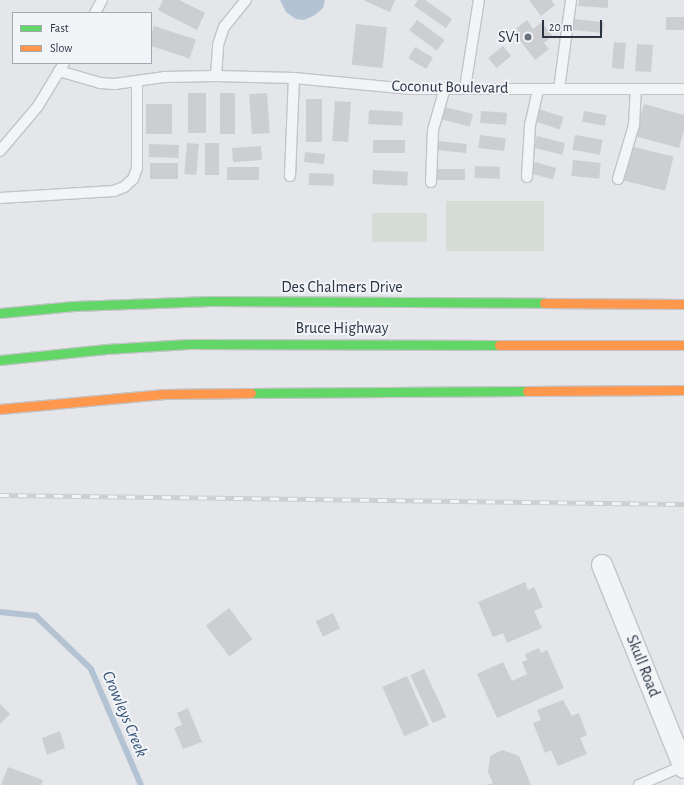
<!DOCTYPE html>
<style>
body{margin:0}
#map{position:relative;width:684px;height:785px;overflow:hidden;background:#e4e6e9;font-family:"Alegreya Sans",sans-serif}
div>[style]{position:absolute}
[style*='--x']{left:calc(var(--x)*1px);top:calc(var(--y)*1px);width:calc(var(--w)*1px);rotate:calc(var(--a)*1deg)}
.green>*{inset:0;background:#d5dcd5;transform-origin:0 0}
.water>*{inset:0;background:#b4c3d3}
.stream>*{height:6px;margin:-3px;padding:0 3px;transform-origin:3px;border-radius:3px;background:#b4c3d3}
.building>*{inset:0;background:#ccced1;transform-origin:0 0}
.roads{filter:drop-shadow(1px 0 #c2c4c7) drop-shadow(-1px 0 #c2c4c7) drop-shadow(0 1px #c2c4c7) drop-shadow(0 -1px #c2c4c7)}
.lane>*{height:10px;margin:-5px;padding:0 5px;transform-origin:5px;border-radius:5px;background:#f3f4f6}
.street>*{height:20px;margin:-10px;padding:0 10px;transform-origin:10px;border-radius:10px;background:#f3f4f6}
.fast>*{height:9px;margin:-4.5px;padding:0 4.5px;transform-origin:4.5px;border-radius:4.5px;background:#63d668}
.slow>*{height:9px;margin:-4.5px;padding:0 4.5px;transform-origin:4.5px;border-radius:4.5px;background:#ff974d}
.rail>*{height:4.5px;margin-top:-2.25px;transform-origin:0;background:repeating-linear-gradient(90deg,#f2f5f8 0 9px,#cdced0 0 18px);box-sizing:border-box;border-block:1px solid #cdced0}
.dots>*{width:11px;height:11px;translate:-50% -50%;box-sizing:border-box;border:2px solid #f2f5f8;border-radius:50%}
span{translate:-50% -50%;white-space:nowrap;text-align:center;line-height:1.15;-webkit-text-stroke:4px #f2f5f8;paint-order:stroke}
.poi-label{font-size:16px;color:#2b3442}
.right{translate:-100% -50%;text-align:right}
.street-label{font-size:16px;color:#2b3442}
.water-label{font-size:17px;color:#365375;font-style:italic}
.legend{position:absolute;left:12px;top:12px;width:140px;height:52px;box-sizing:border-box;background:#f2f5f8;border:1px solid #a2a8af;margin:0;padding:5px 7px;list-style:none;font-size:12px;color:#2b3442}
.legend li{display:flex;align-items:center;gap:8px;height:20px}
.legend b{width:20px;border:1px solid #a2a8af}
.scale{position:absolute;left:542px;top:20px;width:60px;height:18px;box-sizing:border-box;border:2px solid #2b3442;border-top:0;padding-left:5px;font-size:12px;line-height:14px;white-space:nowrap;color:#2b3442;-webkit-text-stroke:3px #f2f5f8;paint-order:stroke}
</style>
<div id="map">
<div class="green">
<div style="left:446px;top:201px;width:98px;height:50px"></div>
<div style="left:372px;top:213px;width:55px;height:29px"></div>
</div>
<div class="water">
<div style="clip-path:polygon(280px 0,325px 0,323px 8px,315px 15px,304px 20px,296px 19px,286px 12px)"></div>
</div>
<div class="stream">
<div style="--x:0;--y:612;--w:36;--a:6"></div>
<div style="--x:36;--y:616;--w:76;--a:43.9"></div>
<div style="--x:91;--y:669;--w:126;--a:66.7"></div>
</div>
<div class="building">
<div style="clip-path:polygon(163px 0,179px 0,205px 13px,197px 30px,158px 10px)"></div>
<div style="clip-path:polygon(363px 0,395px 0,390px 12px)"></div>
<div style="clip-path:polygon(418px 0,425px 0,452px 19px,446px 28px,414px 6px)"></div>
<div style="clip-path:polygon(529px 0,551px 0,555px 5px,541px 16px)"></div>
<div style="clip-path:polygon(579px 0,608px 0,608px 8px,578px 6px)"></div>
<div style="left:666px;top:17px;width:18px;height:13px"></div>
<div style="left:574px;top:19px;width:30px;height:11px;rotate:6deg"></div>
<div style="left:417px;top:20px;width:34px;height:13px;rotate:36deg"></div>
<div style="clip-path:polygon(527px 20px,533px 29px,542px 22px,552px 36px,544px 43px,549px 49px,535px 60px,513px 31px)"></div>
<div style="left:356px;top:24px;width:31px;height:41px;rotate:6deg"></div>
<div style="left:154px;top:26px;width:44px;height:20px;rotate:18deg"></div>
<div style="left:614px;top:42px;width:12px;height:26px;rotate:5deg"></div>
<div style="left:637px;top:44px;width:16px;height:27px;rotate:4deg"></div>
<div style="left:503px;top:46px;width:13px;height:19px;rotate:51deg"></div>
<div style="left:415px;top:47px;width:21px;height:13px;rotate:31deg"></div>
<div style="left:188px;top:93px;width:18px;height:40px"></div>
<div style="left:220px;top:93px;width:15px;height:41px"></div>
<div style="left:267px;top:93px;width:40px;height:18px;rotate:86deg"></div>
<div style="left:306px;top:99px;width:16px;height:43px"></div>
<div style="left:335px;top:101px;width:16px;height:40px;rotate:4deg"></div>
<div style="left:146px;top:104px;width:26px;height:30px"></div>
<div style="clip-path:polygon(644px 104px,684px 115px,684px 130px,679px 148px,635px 136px)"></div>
<div style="left:441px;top:106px;width:33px;height:13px;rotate:14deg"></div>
<div style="left:539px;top:109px;width:26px;height:13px;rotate:18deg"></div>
<div style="left:369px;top:110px;width:34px;height:14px;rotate:3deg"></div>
<div style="left:481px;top:111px;width:26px;height:12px;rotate:4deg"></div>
<div style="left:584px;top:111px;width:23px;height:11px;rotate:10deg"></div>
<div style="left:480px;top:135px;width:26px;height:13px;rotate:7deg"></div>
<div style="left:575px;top:135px;width:28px;height:15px;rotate:10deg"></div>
<div style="left:537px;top:136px;width:29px;height:12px;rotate:14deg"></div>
<div style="left:373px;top:140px;width:32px;height:13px"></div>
<div style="left:438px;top:141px;width:29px;height:9px;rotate:6deg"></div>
<div style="left:187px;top:143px;width:12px;height:31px;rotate:5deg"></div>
<div style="left:205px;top:143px;width:14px;height:32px"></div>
<div style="left:149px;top:144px;width:30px;height:13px;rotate:2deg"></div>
<div style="left:626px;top:145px;width:49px;height:35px;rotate:14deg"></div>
<div style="left:261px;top:146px;width:14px;height:29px;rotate:86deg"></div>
<div style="left:305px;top:152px;width:20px;height:10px;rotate:6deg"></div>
<div style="left:573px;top:160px;width:28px;height:16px;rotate:6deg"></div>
<div style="left:535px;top:162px;width:22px;height:12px;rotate:16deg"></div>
<div style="left:150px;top:163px;width:28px;height:16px"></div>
<div style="left:475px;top:166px;width:25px;height:12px;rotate:2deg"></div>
<div style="left:259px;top:167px;width:13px;height:32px;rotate:90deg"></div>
<div style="left:465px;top:169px;width:11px;height:28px;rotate:90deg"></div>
<div style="left:373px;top:170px;width:35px;height:14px;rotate:3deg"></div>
<div style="left:309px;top:173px;width:25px;height:12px;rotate:2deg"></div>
<div style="clip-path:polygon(525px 582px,528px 590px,534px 587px,543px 607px,534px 611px,542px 628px,507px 643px,503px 633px,493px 637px,478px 602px)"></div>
<div style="left:229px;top:608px;width:39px;height:29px;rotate:53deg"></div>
<div style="left:333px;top:613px;width:17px;height:19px;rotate:65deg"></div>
<div style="clip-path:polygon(539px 648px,541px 653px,547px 650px,564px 688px,497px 718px,477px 674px,503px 662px,512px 681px,527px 674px,522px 662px,527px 660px,525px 654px)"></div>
<div style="left:424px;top:669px;width:53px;height:15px;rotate:65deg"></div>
<div style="left:407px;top:676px;width:54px;height:27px;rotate:66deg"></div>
<div style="clip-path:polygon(563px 700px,572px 716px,579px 713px,587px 735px,580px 738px,587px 754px,558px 766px,551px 750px,545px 753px,533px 723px,541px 720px,537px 710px)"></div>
<div style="clip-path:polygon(0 704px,10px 714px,0 724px)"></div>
<div style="clip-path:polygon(188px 708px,202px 742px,183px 749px,174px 728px,182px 725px,177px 713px)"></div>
<div style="clip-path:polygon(60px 731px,65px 748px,47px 755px,42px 738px)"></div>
<div style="clip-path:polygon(502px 750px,519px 756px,531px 785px,487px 785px,493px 783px,488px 772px,490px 756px)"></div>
<div style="clip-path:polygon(8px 767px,43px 780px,41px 785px,1px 785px)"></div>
</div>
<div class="roads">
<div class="lane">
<div style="--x:95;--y:13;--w:15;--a:-62"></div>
<div style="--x:59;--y:71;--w:43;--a:16.3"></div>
<div style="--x:100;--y:83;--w:15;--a:4"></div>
<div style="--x:115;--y:84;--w:49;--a:-8.1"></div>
<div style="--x:164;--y:77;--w:52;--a:-1.1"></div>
<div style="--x:216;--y:76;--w:78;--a:1.5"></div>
<div style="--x:294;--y:78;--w:118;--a:5.4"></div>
<div style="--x:411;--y:89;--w:273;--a:0"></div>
<div style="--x:216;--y:76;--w:31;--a:-86"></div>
<div style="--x:218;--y:45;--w:19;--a:-72"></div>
<div style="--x:224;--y:27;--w:35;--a:-51"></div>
<div style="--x:465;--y:88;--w:89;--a:-81"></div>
<div style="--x:559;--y:89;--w:90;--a:-82.3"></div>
<div style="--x:0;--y:151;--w:59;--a:-49.8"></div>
<div style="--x:38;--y:106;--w:50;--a:-58.8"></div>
<div style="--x:290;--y:176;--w:98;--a:-87.7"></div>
<div style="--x:527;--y:177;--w:52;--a:-86.7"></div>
<div style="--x:530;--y:125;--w:37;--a:-77"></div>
<div style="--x:618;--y:179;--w:56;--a:-73.5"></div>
<div style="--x:634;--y:125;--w:36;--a:-87"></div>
<div style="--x:431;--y:182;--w:52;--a:-87.8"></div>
<div style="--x:433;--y:130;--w:44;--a:-74.1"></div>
<div style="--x:0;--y:198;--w:114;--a:-3.5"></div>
<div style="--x:114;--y:191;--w:11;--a:-22"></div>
<div style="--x:124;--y:187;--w:12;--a:-42"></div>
<div style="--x:133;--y:179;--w:12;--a:-70"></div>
<div style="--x:137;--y:168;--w:86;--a:-90"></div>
<div style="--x:639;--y:785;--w:48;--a:-23.4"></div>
</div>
<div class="street">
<div style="--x:602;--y:565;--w:219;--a:68"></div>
</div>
<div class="fast">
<div style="--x:0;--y:313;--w:74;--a:-5.4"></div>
<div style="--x:74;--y:306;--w:136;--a:-2.1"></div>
<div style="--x:210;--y:301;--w:334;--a:0.3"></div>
<div style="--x:0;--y:360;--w:107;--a:-5.9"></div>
<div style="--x:106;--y:349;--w:83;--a:-3.4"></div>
<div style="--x:189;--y:344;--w:310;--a:0.2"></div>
<div style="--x:251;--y:393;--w:276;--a:-0.4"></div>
</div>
<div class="slow">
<div style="--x:544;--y:303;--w:140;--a:0.4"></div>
<div style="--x:499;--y:345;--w:185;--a:0"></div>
<div style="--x:527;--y:391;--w:157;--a:-0.4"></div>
<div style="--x:0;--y:409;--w:165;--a:-5.2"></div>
<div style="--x:164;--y:394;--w:87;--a:-0.7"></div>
</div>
</div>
<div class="rail">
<div style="--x:0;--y:495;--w:684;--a:0.75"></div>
</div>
<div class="dots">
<div style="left:528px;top:37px;background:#6c727c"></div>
</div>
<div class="poi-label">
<span class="right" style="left:520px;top:37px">SV1</span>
</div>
<div class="street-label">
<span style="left:450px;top:87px;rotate:1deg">Coconut Boulevard</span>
<span style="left:342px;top:287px">Des Chalmers Drive</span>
<span style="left:342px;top:328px">Bruce Highway</span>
<span style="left:643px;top:666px;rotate:68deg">Skull Road</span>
</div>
<div class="water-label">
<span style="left:125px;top:714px;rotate:67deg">Crowleys Creek</span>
</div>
<ul class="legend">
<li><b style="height:5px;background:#63d668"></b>Fast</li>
<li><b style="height:5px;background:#ff974d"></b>Slow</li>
</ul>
<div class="scale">20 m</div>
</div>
